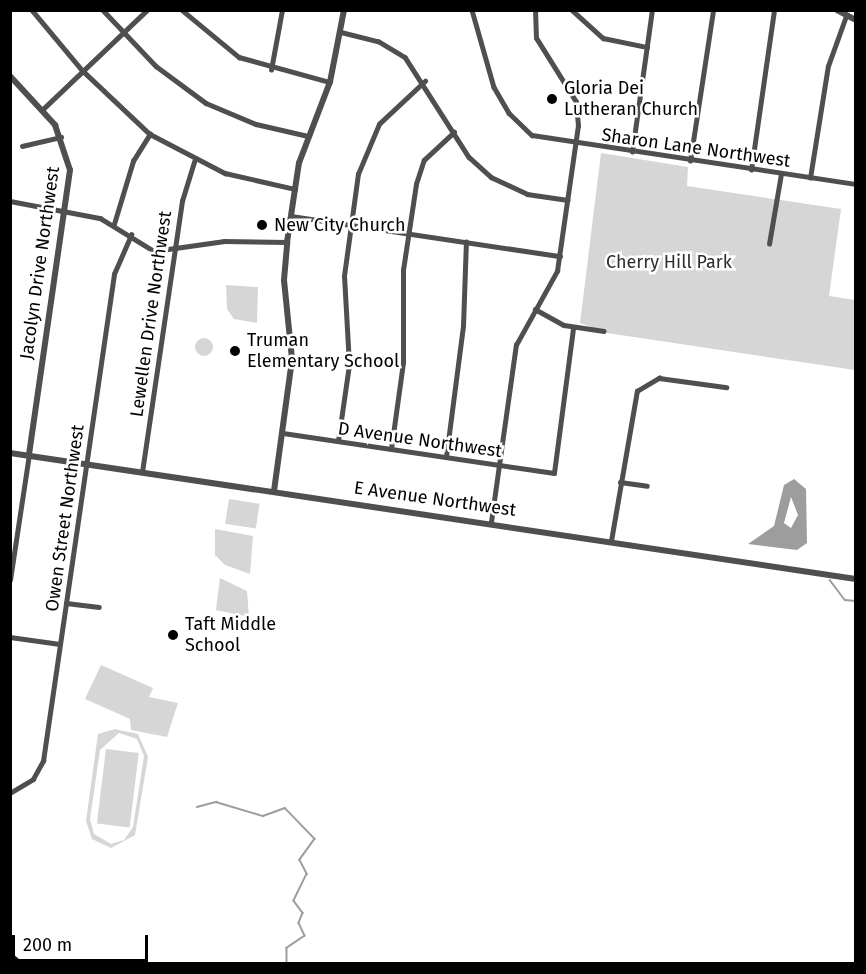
<!DOCTYPE html>
<style>
body{margin:0}
#map{position:relative;width:866px;height:974px;overflow:hidden;background:#fff;font-family:"Fira Sans",sans-serif}
div>[style]{position:absolute}
[style*='--x']{left:calc(var(--x)*1px);top:calc(var(--y)*1px);width:calc(var(--w)*1px);rotate:calc(var(--a)*1deg)}
.green>*{inset:0;background:#d6d6d6;transform-origin:0 0}
.round{border-radius:50%}
.water>*{inset:0;background:#9d9d9d}
.stream>*{height:1.5px;margin:-0.75px;padding:0 0.75px;transform-origin:0.75px;border-radius:0.75px;background:#9d9d9d}
.minor>*{height:4.5px;margin:-2.25px;padding:0 2.25px;transform-origin:2.25px;border-radius:2.25px;background:#4f4f4f}
.tertiary>*{height:6px;margin:-3px;padding:0 3px;transform-origin:3px;border-radius:3px;background:#4f4f4f}
.secondary>*{height:7px;margin:-3.5px;padding:0 3.5px;transform-origin:3.5px;border-radius:3.5px;background:#1c1c1c}
.dots>*{width:16px;height:16px;translate:-50% -50%;box-sizing:border-box;border:3px solid #fff;border-radius:50%}
span{translate:-50% -50%;white-space:nowrap;text-align:center;line-height:1.15;-webkit-text-stroke:5px #fff;paint-order:stroke}
.poi-label{font-size:18px;color:#000}
.left{translate:0 -50%;text-align:left}
.street-label{font-size:18px;color:#000}
.park-label{font-size:18px;color:#2d2d2d}
.frame{position:absolute;inset:0;border:12px solid #000;pointer-events:none}
.scale{position:absolute;left:12px;top:935px;width:136px;height:27px;box-sizing:border-box;border:3px solid #000;border-top:0;padding-left:8px;font-size:18px;line-height:21px;white-space:nowrap;color:#000;-webkit-text-stroke:4px #fff;paint-order:stroke}
</style>
<div id="map">
<div class="green">
<div style="clip-path:polygon(601px 153px,688px 167px,687px 186px,841px 209px,829px 296px,855px 300px,855px 370px,607px 333px,580px 323px)"></div>
<div style="clip-path:polygon(226px 285px,258px 287px,257px 323px,234px 319px,227px 309px)"></div>
<div class="round" style="left:195px;top:338px;width:18px;height:18px"></div>
<div style="left:229px;top:499px;width:31px;height:25px;rotate:9deg"></div>
<div style="clip-path:polygon(215px 529px,253px 536px,250px 574px,225px 565px,215px 555px)"></div>
<div style="clip-path:polygon(220px 578px,247px 591px,249px 617px,216px 610px)"></div>
<div style="clip-path:polygon(101px 665px,153px 688px,149px 697px,178px 703px,167px 737px,131px 730px,130px 719px,85px 699px)"></div>
<div style="clip-path:polygon(evenodd,115px 729px,138px 734px,148px 757px,135px 835px,111px 848px,92px 839px,86px 821px,98px 734px,115px 729px,119px 733px,137px 739px,144px 756px,133px 827px,124px 840px,111px 844px,94px 834px,90px 819px,100px 750px,119px 733px)"></div>
<div style="left:106px;top:749px;width:33px;height:75px;rotate:7deg"></div>
</div>
<div class="water">
<div style="clip-path:polygon(evenodd,794px 479px,806px 489px,807px 543px,797px 550px,748px 544px,774px 526px,784px 485px,794px 479px,791px 497px,798px 515px,791px 528px,784px 523px,791px 497px)"></div>
</div>
<div class="stream">
<div style="--x:830;--y:580;--w:25;--a:53"></div>
<div style="--x:845;--y:600;--w:11;--a:5"></div>
<div style="--x:197;--y:807;--w:20;--a:-15"></div>
<div style="--x:216;--y:802;--w:49;--a:16.6"></div>
<div style="--x:263;--y:816;--w:23;--a:-20"></div>
<div style="--x:285;--y:808;--w:43;--a:45.9"></div>
<div style="--x:315;--y:839;--w:26;--a:126"></div>
<div style="--x:300;--y:860;--w:16;--a:63"></div>
<div style="--x:307;--y:874;--w:30;--a:116"></div>
<div style="--x:294;--y:901;--w:15;--a:53"></div>
<div style="--x:303;--y:913;--w:11;--a:112"></div>
<div style="--x:299;--y:923;--w:14;--a:65"></div>
<div style="--x:305;--y:936;--w:22;--a:146"></div>
<div style="--x:287;--y:948;--w:16;--a:90"></div>
</div>
<div class="minor">
<div style="--x:32;--y:10;--w:78;--a:50.2"></div>
<div style="--x:82;--y:70;--w:93;--a:43.3"></div>
<div style="--x:150;--y:134;--w:85;--a:27.5"></div>
<div style="--x:225;--y:173;--w:72;--a:12.9"></div>
<div style="--x:103;--y:10;--w:77;--a:46.6"></div>
<div style="--x:156;--y:66;--w:62;--a:36.5"></div>
<div style="--x:206;--y:103;--w:54;--a:22.8"></div>
<div style="--x:256;--y:124;--w:53;--a:13"></div>
<div style="--x:182;--y:10;--w:74;--a:39.5"></div>
<div style="--x:239;--y:57;--w:94;--a:15.4"></div>
<div style="--x:472;--y:10;--w:80;--a:74.1"></div>
<div style="--x:494;--y:87;--w:30;--a:60"></div>
<div style="--x:509;--y:113;--w:32;--a:44"></div>
<div style="--x:532;--y:135;--w:328;--a:8.6"></div>
<div style="--x:572;--y:10;--w:42;--a:42.1"></div>
<div style="--x:603;--y:38;--w:45;--a:11.6"></div>
<div style="--x:341;--y:32;--w:38;--a:14"></div>
<div style="--x:378;--y:41;--w:31;--a:31"></div>
<div style="--x:405;--y:57;--w:119;--a:57.4"></div>
<div style="--x:469;--y:157;--w:30;--a:42"></div>
<div style="--x:491;--y:177;--w:40;--a:25"></div>
<div style="--x:527;--y:194;--w:41;--a:8.3"></div>
<div style="--x:271;--y:70;--w:61;--a:-79.6"></div>
<div style="--x:42;--y:110;--w:145;--a:-43.6"></div>
<div style="--x:22;--y:146;--w:40;--a:-13"></div>
<div style="--x:632;--y:152;--w:143;--a:-82"></div>
<div style="--x:690;--y:161;--w:153;--a:-81.3"></div>
<div style="--x:751;--y:170;--w:162;--a:-81.8"></div>
<div style="--x:810;--y:178;--w:113;--a:-80.9"></div>
<div style="--x:828;--y:66;--w:53;--a:-70.2"></div>
<div style="--x:10;--y:201;--w:92;--a:10.7"></div>
<div style="--x:100;--y:218;--w:63;--a:31.4"></div>
<div style="--x:154;--y:251;--w:71;--a:-8.1"></div>
<div style="--x:224;--y:241;--w:63;--a:0.9"></div>
<div style="--x:291;--y:216;--w:272;--a:8.5"></div>
<div style="--x:114;--y:224;--w:66;--a:-73.2"></div>
<div style="--x:133;--y:161;--w:32;--a:-58"></div>
<div style="--x:769;--y:244;--w:71;--a:-80.3"></div>
<div style="--x:535;--y:309;--w:33;--a:29"></div>
<div style="--x:564;--y:325;--w:40;--a:8.5"></div>
<div style="--x:283;--y:433;--w:274;--a:8.4"></div>
<div style="--x:554;--y:473;--w:146;--a:-82.5"></div>
<div style="--x:338;--y:441;--w:77;--a:-81.8"></div>
<div style="--x:349;--y:365;--w:89;--a:-93.2"></div>
<div style="--x:344;--y:276;--w:103;--a:-82.2"></div>
<div style="--x:358;--y:174;--w:54;--a:-67.2"></div>
<div style="--x:379;--y:124;--w:63;--a:-43.1"></div>
<div style="--x:391;--y:449;--w:88;--a:-82.1"></div>
<div style="--x:403;--y:362;--w:92;--a:-90"></div>
<div style="--x:403;--y:270;--w:87;--a:-81.4"></div>
<div style="--x:416;--y:184;--w:25;--a:-72"></div>
<div style="--x:424;--y:160;--w:41;--a:-43"></div>
<div style="--x:446;--y:457;--w:132;--a:-82.6"></div>
<div style="--x:463;--y:326;--w:84;--a:-88"></div>
<div style="--x:142;--y:472;--w:274;--a:-81.6"></div>
<div style="--x:182;--y:201;--w:41;--a:-72.9"></div>
<div style="--x:620;--y:482;--w:27;--a:8"></div>
<div style="--x:491;--y:522;--w:179;--a:-82"></div>
<div style="--x:516;--y:345;--w:85;--a:-61"></div>
<div style="--x:557;--y:271;--w:147;--a:-81.8"></div>
<div style="--x:578;--y:126;--w:24;--a:-95"></div>
<div style="--x:576;--y:102;--w:75;--a:-122"></div>
<div style="--x:536;--y:38;--w:28;--a:-92"></div>
<div style="--x:611;--y:541;--w:152;--a:-80.2"></div>
<div style="--x:637;--y:391;--w:26;--a:-31"></div>
<div style="--x:659;--y:378;--w:68;--a:7.7"></div>
<div style="--x:10;--y:580;--w:126;--a:-81.4"></div>
<div style="--x:66;--y:603;--w:33;--a:7"></div>
<div style="--x:10;--y:637;--w:50;--a:8"></div>
<div style="--x:10;--y:793;--w:27;--a:-31"></div>
<div style="--x:33;--y:779;--w:21;--a:-61"></div>
<div style="--x:43;--y:761;--w:492;--a:-81.7"></div>
<div style="--x:114;--y:274;--w:43;--a:-66.4"></div>
</div>
<div class="tertiary">
<div style="--x:837;--y:10;--w:21;--a:28"></div>
<div style="--x:10;--y:76;--w:67;--a:47.4"></div>
<div style="--x:55;--y:125;--w:47;--a:71.6"></div>
<div style="--x:70;--y:170;--w:288;--a:98.2"></div>
<div style="--x:10;--y:453;--w:855;--a:8.47"></div>
<div style="--x:274;--y:491;--w:133;--a:-82.2"></div>
<div style="--x:292;--y:359;--w:79;--a:-95.8"></div>
<div style="--x:284;--y:280;--w:38;--a:-85"></div>
<div style="--x:287;--y:242;--w:80;--a:-81.4"></div>
<div style="--x:299;--y:163;--w:87;--a:-69.1"></div>
<div style="--x:330;--y:82;--w:73;--a:-79"></div>
</div>
<div class="secondary">
<div style="--x:10;--y:956;--w:13;--a:39"></div>
</div>
<div class="dots">
<div style="left:552px;top:99px;background:#000"></div>
<div style="left:262px;top:225px;background:#000"></div>
<div style="left:235px;top:351px;background:#000"></div>
<div style="left:173px;top:635px;background:#000"></div>
</div>
<div class="poi-label">
<span class="left" style="left:564px;top:99px">Gloria Dei<br>Lutheran Church</span>
<span class="left" style="left:274px;top:225px">New City Church</span>
<span class="left" style="left:247px;top:351px">Truman<br>Elementary School</span>
<span class="left" style="left:185px;top:635px">Taft Middle<br>School</span>
</div>
<div class="street-label">
<span style="left:696px;top:148px;rotate:8deg">Sharon Lane Northwest</span>
<span style="left:40px;top:263px;rotate:-82deg">Jacolyn Drive Northwest</span>
<span style="left:151px;top:314px;rotate:-82deg">Lewellen Drive Northwest</span>
<span style="left:420px;top:440px;rotate:8deg">D Avenue Northwest</span>
<span style="left:435px;top:499px;rotate:8deg">E Avenue Northwest</span>
<span style="left:65px;top:518px;rotate:-82deg">Owen Street Northwest</span>
</div>
<div class="park-label">
<span style="left:669px;top:262px">Cherry Hill Park</span>
</div>
<div class="frame"></div>
<div class="scale">200 m</div>
</div>
